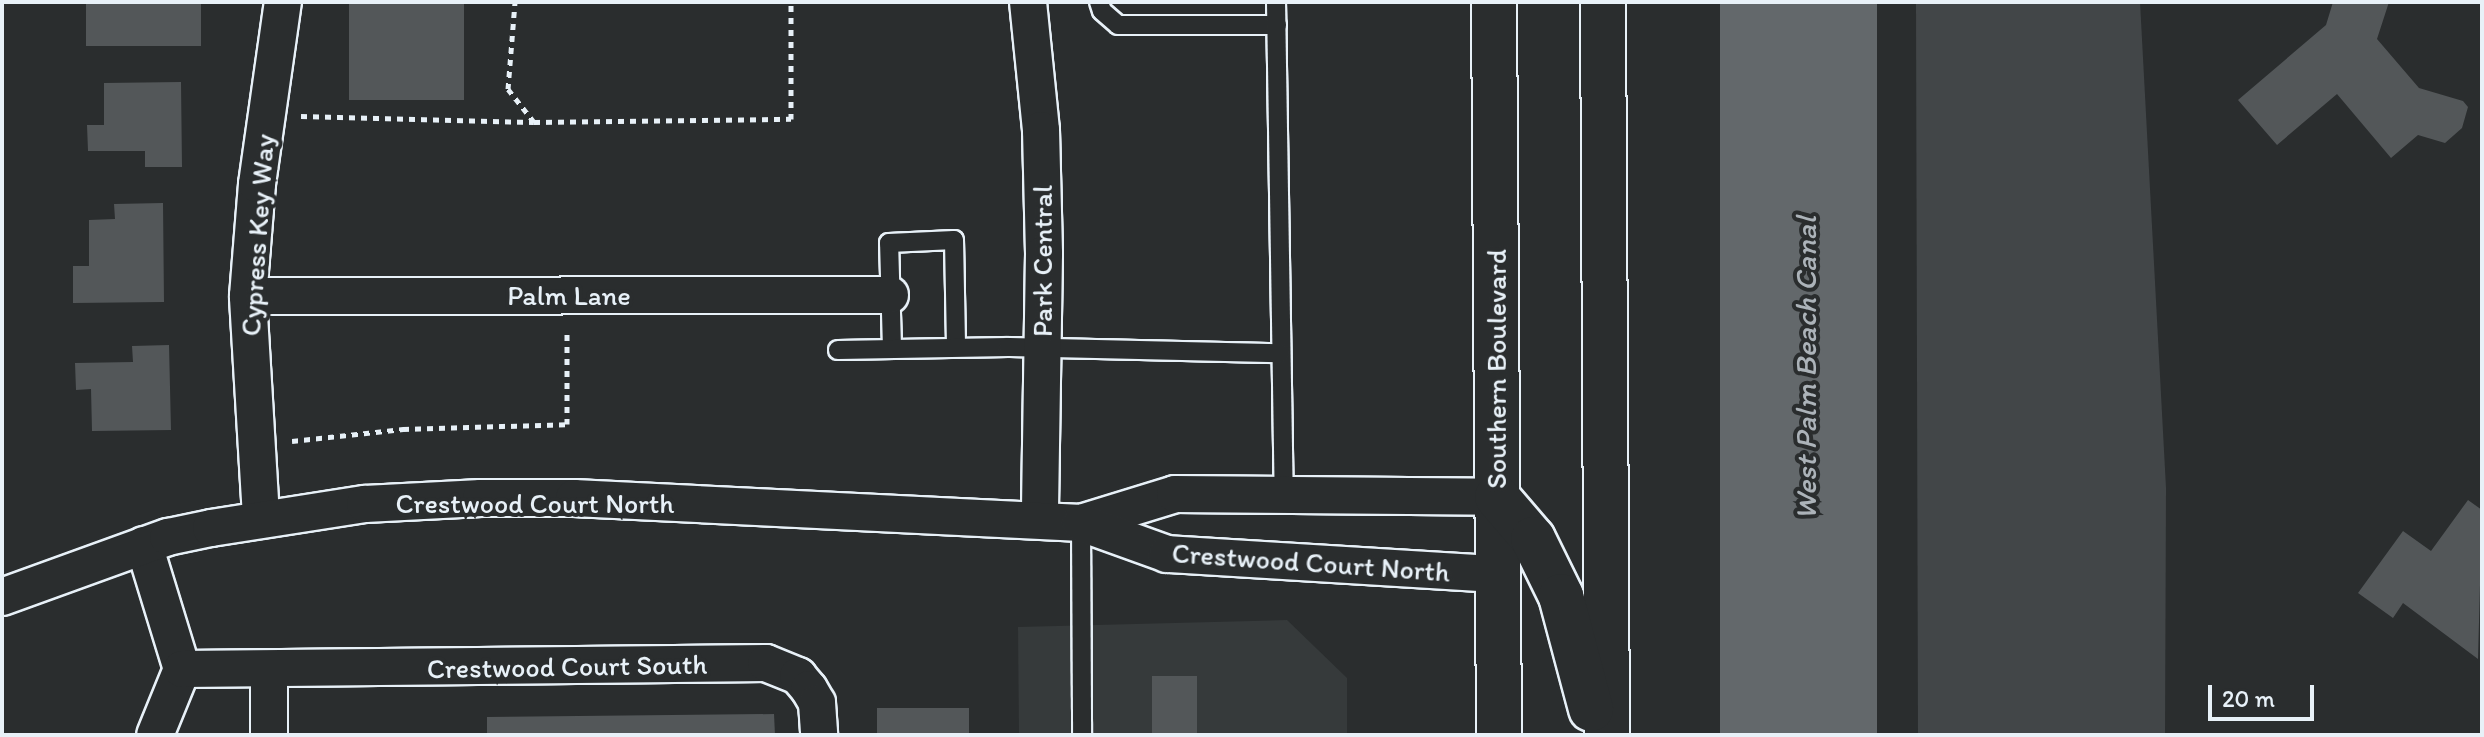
<!DOCTYPE html>
<style>
body{margin:0}
#map{position:relative;width:2484px;height:737px;overflow:hidden;background:#2a2d2e;font-family:Itim,sans-serif}
div>[style]{position:absolute}
[style*='--x']{left:calc(var(--x)*1px);top:calc(var(--y)*1px);width:calc(var(--w)*1px);rotate:calc(var(--a)*1deg)}
.built>*{inset:0;background:#363a3b}
.green>*{inset:0;background:#424648}
.water>*{inset:0;background:#63686b;transform-origin:0 0}
.building>*{inset:0;background:#535759;transform-origin:0 0}
.path>*{height:5px;margin-top:-2.5px;transform-origin:0;background:repeating-linear-gradient(90deg,#e8f1f8 0 6px,transparent 0 12px)}
.roads{filter:drop-shadow(2px 0 #e8f1f8) drop-shadow(-2px 0 #e8f1f8) drop-shadow(0 2px #e8f1f8) drop-shadow(0 -2px #e8f1f8)}
.service>*{height:18px;margin:-9px;padding:0 9px;transform-origin:9px;border-radius:9px;background:#2a2d2e}
.minor>*{height:36px;margin:-18px;padding:0 18px;transform-origin:18px;border-radius:18px;background:#2a2d2e}
.trunk>*{height:44px;margin:-22px;padding:0 22px;transform-origin:22px;border-radius:22px;background:#2a2d2e}
span{translate:-50% -50%;white-space:nowrap;text-align:center;line-height:1.15;-webkit-text-stroke:8px #2a2d2e;paint-order:stroke}
.street-label{font-size:28px;color:#e8f1f8}
.water-label{font-size:30px;color:#acb3b9;font-style:italic}
.frame{position:absolute;inset:0;border:4px solid #e8f1f8;pointer-events:none}
.scale{position:absolute;left:2208px;top:685px;width:106px;height:36px;box-sizing:border-box;border:4px solid #e8f1f8;border-top:0;padding-left:10px;font-size:24px;line-height:28px;white-space:nowrap;color:#e8f1f8;-webkit-text-stroke:6px #2a2d2e;paint-order:stroke}
</style>
<div id="map">
<div class="built">
<div style="clip-path:polygon(1287px 620px,1347px 678px,1347px 735px,1019px 735px,1018px 627px)"></div>
</div>
<div class="green">
<div style="clip-path:polygon(1916px 2px,2140px 2px,2166px 488px,2165px 735px,1918px 735px)"></div>
</div>
<div class="water">
<div style="left:1720px;top:2px;width:157px;height:733px"></div>
</div>
<div class="building">
<div style="left:86px;top:2px;width:115px;height:44px"></div>
<div style="left:349px;top:2px;width:115px;height:98px"></div>
<div style="clip-path:polygon(2333px 2px,2389px 2px,2377px 39px,2419px 88px,2463px 101px,2468px 107px,2462px 128px,2445px 143px,2418px 135px,2391px 158px,2337px 94px,2277px 145px,2238px 100px,2326px 25px)"></div>
<div style="clip-path:polygon(181px 82px,182px 167px,145px 167px,145px 151px,88px 151px,87px 125px,104px 125px,104px 83px)"></div>
<div style="clip-path:polygon(163px 203px,164px 302px,73px 303px,73px 266px,89px 266px,89px 220px,115px 219px,114px 204px)"></div>
<div style="clip-path:polygon(169px 345px,171px 430px,92px 431px,91px 389px,76px 390px,75px 363px,133px 362px,132px 346px)"></div>
<div style="clip-path:polygon(2468px 500px,2482px 510px,2478px 659px,2403px 603px,2393px 618px,2358px 593px,2403px 531px,2431px 551px)"></div>
<div style="left:1152px;top:676px;width:45px;height:59px"></div>
<div style="left:877px;top:708px;width:92px;height:27px"></div>
<div style="clip-path:polygon(774px 714px,775px 735px,487px 735px,487px 717px)"></div>
</div>
<div class="path">
<div style="--x:301;--y:116;--w:233;--a:1.5"></div>
<div style="--x:534;--y:122;--w:42;--a:-128.2"></div>
<div style="--x:508;--y:89;--w:87;--a:-85.4"></div>
<div style="--x:534;--y:122;--w:257;--a:-0.7"></div>
<div style="--x:791;--y:119;--w:117;--a:-90"></div>
<div style="--x:292;--y:441;--w:112;--a:-6.2"></div>
<div style="--x:403;--y:429;--w:164;--a:-1.7"></div>
<div style="--x:567;--y:424;--w:94;--a:-90"></div>
</div>
<div class="roads">
<div class="service">
<div style="--x:1099;--y:2;--w:9;--a:72"></div>
<div style="--x:1102;--y:11;--w:21;--a:41"></div>
<div style="--x:1118;--y:25;--w:159;--a:0"></div>
<div style="--x:1276;--y:2;--w:493;--a:89.1"></div>
<div style="--x:892;--y:348;--w:105;--a:-91.6"></div>
<div style="--x:889;--y:243;--w:65;--a:-2.6"></div>
<div style="--x:954;--y:240;--w:107;--a:88.9"></div>
<div style="--x:838;--y:350;--w:170;--a:-1"></div>
<div style="--x:1008;--y:347;--w:273;--a:1.3"></div>
<div style="--x:1081;--y:523;--w:212;--a:89.7"></div>
</div>
<div class="minor">
<div style="--x:1028;--y:2;--w:129;--a:84.2"></div>
<div style="--x:1041;--y:130;--w:124;--a:88.6"></div>
<div style="--x:1044;--y:254;--w:266;--a:90.9"></div>
<div style="--x:248;--y:296;--w:642;--a:-0.09"></div>
<div style="--x:261;--y:517;--w:221;--a:-93.4"></div>
<div style="--x:248;--y:296;--w:112;--a:-85.4"></div>
<div style="--x:257;--y:184;--w:184;--a:-81.9"></div>
<div style="--x:1081;--y:523;--w:98;--a:-17.1"></div>
<div style="--x:1175;--y:494;--w:322;--a:0.5"></div>
<div style="--x:144;--y:545;--w:130;--a:73"></div>
<div style="--x:182;--y:669;--w:71;--a:112.2"></div>
<div style="--x:2;--y:597;--w:177;--a:-19.9"></div>
<div style="--x:168;--y:537;--w:44;--a:-11.8"></div>
<div style="--x:211;--y:528;--w:156;--a:-8.9"></div>
<div style="--x:365;--y:504;--w:116;--a:-3"></div>
<div style="--x:481;--y:498;--w:93;--a:0"></div>
<div style="--x:574;--y:498;--w:508;--a:2.82"></div>
<div style="--x:1081;--y:523;--w:91;--a:19.8"></div>
<div style="--x:1167;--y:554;--w:332;--a:3.5"></div>
<div style="--x:182;--y:669;--w:584;--a:-0.59"></div>
<div style="--x:766;--y:663;--w:35;--a:22"></div>
<div style="--x:798;--y:676;--w:17;--a:50"></div>
<div style="--x:809;--y:689;--w:16;--a:60"></div>
<div style="--x:817;--y:703;--w:32;--a:86"></div>
<div style="--x:269;--y:669;--w:66;--a:90"></div>
</div>
<div class="trunk">
<div style="--x:1494;--y:2;--w:733;--a:89.61"></div>
<div style="--x:1603;--y:2;--w:733;--a:89.69"></div>
<div style="--x:1497;--y:497;--w:55;--a:49.4"></div>
<div style="--x:1533;--y:539;--w:64;--a:63.8"></div>
<div style="--x:1561;--y:596;--w:117;--a:75.1"></div>
</div>
</div>
<div class="street-label">
<span style="left:257px;top:235px;rotate:-86deg">Cypress Key Way</span>
<span style="left:1042px;top:261px;rotate:-90deg">Park Central</span>
<span style="left:569px;top:295px">Palm Lane</span>
<span style="left:1496px;top:369px;rotate:-90deg">Southern Boulevard</span>
<span style="left:535px;top:503px">Crestwood Court North</span>
<span style="left:1311px;top:562px;rotate:4deg">Crestwood Court North</span>
<span style="left:567px;top:666px;rotate:-1deg">Crestwood Court South</span>
</div>
<div class="water-label">
<span style="left:1806px;top:368px;rotate:-90deg">West Palm Beach Canal</span>
</div>
<div class="frame"></div>
<div class="scale">20 m</div>
</div>
